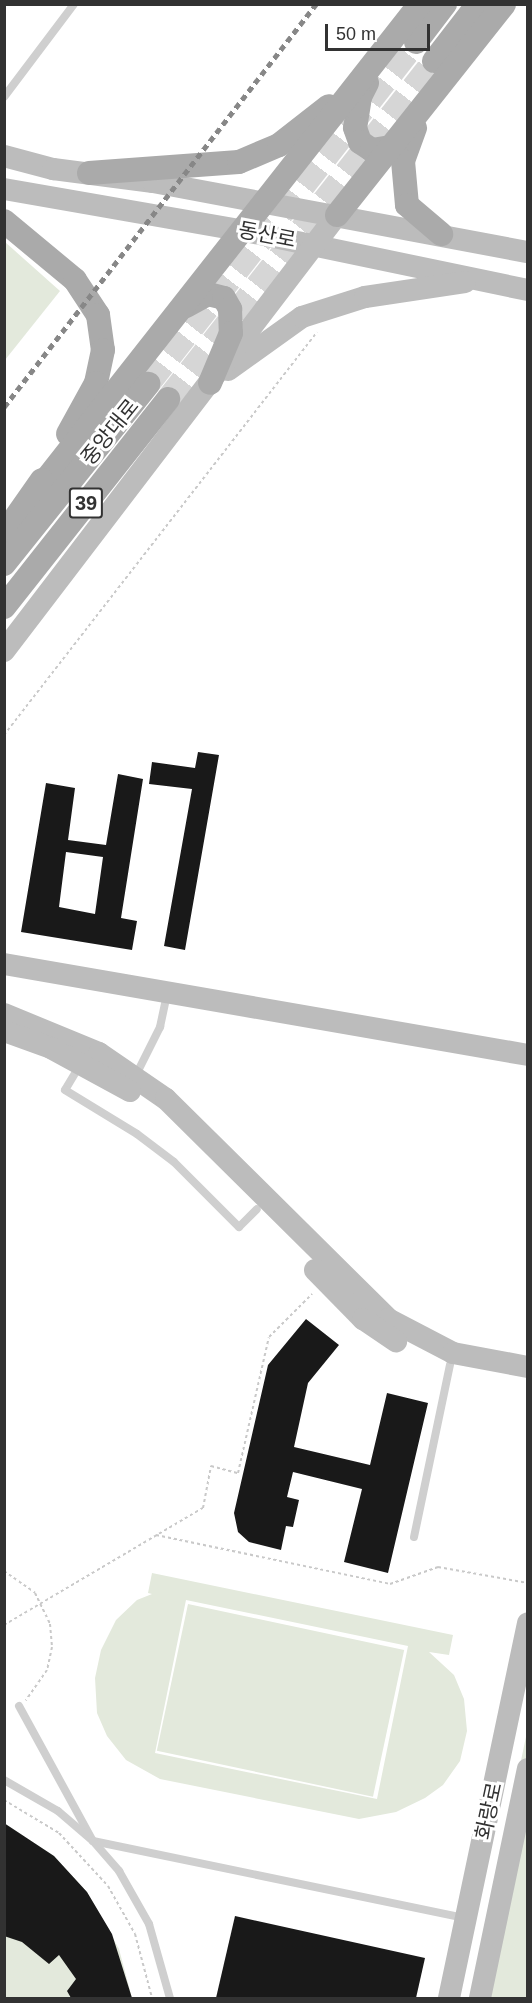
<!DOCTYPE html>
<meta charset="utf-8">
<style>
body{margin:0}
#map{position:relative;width:532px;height:2003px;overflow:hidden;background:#fff;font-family:Arial,"Noto Sans KR",sans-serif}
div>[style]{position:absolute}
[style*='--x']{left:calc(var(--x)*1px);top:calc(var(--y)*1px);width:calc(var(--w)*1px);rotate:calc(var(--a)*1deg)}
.green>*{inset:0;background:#e3e9dc;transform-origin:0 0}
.building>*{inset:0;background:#191919}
.primary-tunnel>*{height:24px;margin-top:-12px;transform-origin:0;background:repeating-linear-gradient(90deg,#d6d6d6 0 24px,transparent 0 36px)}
.path>*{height:2px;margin-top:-1px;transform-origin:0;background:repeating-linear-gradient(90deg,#c9c9c9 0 3px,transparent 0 6px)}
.lane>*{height:8px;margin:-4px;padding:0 4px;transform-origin:4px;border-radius:4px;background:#cfcfcf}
.secondary>*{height:22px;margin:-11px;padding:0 11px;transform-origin:11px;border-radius:11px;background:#bcbcbc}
.primary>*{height:24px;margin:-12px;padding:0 12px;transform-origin:12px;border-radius:12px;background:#aaa}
.rail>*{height:4.5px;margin-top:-2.25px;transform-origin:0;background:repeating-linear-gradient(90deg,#878787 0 6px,transparent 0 10.5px)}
span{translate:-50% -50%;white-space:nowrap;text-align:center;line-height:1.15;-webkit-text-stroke:6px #fff;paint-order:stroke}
.shield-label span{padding:2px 4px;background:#fff;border:2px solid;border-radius:4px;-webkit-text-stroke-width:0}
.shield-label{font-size:20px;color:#323232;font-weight:700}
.street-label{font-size:21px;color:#323232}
.frame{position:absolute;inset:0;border:6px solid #323232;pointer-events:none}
.scale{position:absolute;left:325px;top:24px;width:105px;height:27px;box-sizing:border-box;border:3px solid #323232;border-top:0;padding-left:8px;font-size:18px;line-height:21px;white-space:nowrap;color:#323232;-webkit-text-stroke:4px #fff;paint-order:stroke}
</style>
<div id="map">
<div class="green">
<div style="clip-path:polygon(5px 242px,60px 291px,5px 360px)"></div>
<div style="clip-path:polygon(evenodd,152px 1573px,453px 1635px,449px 1655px,429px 1652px,454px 1675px,464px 1699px,467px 1731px,460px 1761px,443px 1785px,425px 1798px,396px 1812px,359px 1819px,160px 1779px,126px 1760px,107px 1736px,97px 1713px,95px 1678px,101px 1650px,116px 1620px,137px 1600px,152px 1594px,148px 1593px,152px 1573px,186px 1600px,408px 1646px,377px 1799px,155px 1753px,186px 1600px)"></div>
<div style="left:188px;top:1604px;width:221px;height:150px;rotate:12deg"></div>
<div style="clip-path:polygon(527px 1732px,527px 1998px,471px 1998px)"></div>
<div style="clip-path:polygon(4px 1823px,54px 1856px,87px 1892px,119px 1949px,132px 1998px,5px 1998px)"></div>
</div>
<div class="building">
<div style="clip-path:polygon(198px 752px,219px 755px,185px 950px,164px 946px,192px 789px,149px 784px,152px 762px,195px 768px)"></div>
<div style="clip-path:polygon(evenodd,118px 774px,143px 779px,121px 918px,137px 921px,132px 950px,21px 932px,46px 783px,75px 788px,68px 840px,106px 845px,118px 774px,66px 852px,103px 857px,95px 914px,59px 907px,66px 852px)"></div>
<div style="clip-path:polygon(306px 1319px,339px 1345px,308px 1383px,294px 1447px,370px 1465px,387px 1393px,428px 1403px,388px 1573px,344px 1562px,362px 1489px,293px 1472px,287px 1497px,299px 1500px,293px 1527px,286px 1526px,281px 1550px,249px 1542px,238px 1532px,234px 1513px,268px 1365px)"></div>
<div style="clip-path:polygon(4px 1823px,54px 1856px,87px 1892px,112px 1934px,132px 1998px,71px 1998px,67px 1991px,76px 1979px,59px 1955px,49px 1964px,22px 1942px,4px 1936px)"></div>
<div style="clip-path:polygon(235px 1916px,425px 1958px,416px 1998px,216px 1998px)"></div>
</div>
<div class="primary-tunnel">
<div style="--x:148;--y:384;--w:434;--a:-51.9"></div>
<div style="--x:168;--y:399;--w:430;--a:-51.8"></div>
</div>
<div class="path">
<div style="--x:4;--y:735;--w:510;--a:-52.16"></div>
<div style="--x:156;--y:1535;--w:239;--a:11.8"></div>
<div style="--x:390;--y:1584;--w:51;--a:-19.5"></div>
<div style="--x:438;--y:1567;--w:91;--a:10.1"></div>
<div style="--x:4;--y:1571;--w:38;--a:35"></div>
<div style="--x:35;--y:1593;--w:34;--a:64"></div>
<div style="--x:50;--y:1624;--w:23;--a:85"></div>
<div style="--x:52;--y:1647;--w:24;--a:102"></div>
<div style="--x:47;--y:1670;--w:37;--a:125"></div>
<div style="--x:4;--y:1625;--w:231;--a:-30.5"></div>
<div style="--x:203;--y:1508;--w:43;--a:-79.2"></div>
<div style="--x:211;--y:1466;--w:28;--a:15"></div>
<div style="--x:238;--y:1473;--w:139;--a:-77.2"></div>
<div style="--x:269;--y:1337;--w:61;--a:-45"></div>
<div style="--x:4;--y:1800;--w:64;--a:31"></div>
<div style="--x:59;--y:1833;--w:72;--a:47.2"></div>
<div style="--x:108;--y:1886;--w:55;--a:60.6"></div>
<div style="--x:135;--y:1934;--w:66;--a:75.1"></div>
</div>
<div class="lane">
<div style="--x:4;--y:97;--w:116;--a:-53"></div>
<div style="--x:80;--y:1065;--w:29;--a:121"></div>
<div style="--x:65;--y:1090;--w:84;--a:31.4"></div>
<div style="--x:137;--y:1134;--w:46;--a:37.1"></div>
<div style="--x:174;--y:1162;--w:92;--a:45"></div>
<div style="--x:239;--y:1227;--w:25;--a:-45"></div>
<div style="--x:136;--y:1075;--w:54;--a:-63.4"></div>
<div style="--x:160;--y:1027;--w:33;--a:-78"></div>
<div style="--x:414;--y:1537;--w:176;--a:-78.2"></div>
<div style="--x:19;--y:1706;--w:154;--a:61.3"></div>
<div style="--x:93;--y:1841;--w:380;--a:11.7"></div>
<div style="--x:4;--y:1780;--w:62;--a:29.9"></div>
<div style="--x:58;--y:1811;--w:46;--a:40.6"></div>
<div style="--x:93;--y:1841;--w:40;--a:49"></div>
<div style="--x:119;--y:1871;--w:61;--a:60.5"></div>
<div style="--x:149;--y:1924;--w:77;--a:74.2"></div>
</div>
<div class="secondary">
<div style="--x:4;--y:156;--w:51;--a:14.9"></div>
<div style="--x:53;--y:169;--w:101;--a:7.4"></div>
<div style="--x:153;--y:182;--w:381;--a:10.6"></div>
<div style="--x:4;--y:189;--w:245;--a:9.9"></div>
<div style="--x:245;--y:231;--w:289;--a:11.8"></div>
<div style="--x:228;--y:370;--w:91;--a:-35.6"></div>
<div style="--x:302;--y:317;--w:66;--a:-17.6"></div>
<div style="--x:365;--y:297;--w:101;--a:-8.5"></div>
<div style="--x:4;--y:651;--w:549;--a:-52.63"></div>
<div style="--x:4;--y:964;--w:532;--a:9.85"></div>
<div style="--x:4;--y:1014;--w:103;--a:22.3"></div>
<div style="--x:99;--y:1053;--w:81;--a:34.5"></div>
<div style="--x:166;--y:1099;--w:313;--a:44.7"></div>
<div style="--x:388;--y:1319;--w:73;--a:27.6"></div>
<div style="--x:453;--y:1353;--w:76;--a:10.6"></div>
<div style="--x:4;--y:1031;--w:50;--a:19.9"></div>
<div style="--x:51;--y:1048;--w:90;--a:28.6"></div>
<div style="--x:315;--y:1270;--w:69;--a:45.6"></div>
<div style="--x:363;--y:1319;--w:40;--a:34"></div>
<div style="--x:449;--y:1998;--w:383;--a:-78.1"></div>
<div style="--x:480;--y:1998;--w:234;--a:-78.2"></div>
</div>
<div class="primary">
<div style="--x:416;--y:42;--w:48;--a:-52.7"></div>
<div style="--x:434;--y:61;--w:72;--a:-52.3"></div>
<div style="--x:367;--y:83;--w:16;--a:117"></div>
<div style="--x:360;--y:97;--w:31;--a:99"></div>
<div style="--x:355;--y:128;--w:15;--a:70"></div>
<div style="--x:360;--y:142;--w:14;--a:34"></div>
<div style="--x:372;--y:150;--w:20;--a:-9"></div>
<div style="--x:415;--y:128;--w:35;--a:110"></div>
<div style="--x:403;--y:161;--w:44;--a:84.8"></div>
<div style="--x:407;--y:205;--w:45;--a:40.5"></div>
<div style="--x:89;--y:173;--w:150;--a:-4.2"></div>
<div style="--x:239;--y:162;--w:43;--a:-23"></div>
<div style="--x:279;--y:145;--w:63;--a:-38"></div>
<div style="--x:337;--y:215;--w:269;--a:-51.6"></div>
<div style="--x:4;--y:221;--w:92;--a:39.7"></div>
<div style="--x:75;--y:280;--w:42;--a:56.7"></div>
<div style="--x:98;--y:315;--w:35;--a:82"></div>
<div style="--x:103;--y:350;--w:34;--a:102"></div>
<div style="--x:96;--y:383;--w:58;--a:118.8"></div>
<div style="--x:186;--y:306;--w:25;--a:-29"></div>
<div style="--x:208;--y:294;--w:16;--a:14"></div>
<div style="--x:224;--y:298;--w:13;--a:61"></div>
<div style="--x:230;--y:309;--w:24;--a:88"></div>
<div style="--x:231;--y:333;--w:54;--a:112.8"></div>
<div style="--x:34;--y:495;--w:625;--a:-51.83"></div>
<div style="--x:4;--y:534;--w:66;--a:-54.9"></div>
<div style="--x:4;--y:564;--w:231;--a:-51.3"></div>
<div style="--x:4;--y:607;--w:265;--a:-51.7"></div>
</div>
<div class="rail">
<div style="--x:4;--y:407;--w:510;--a:-52.25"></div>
</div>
<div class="shield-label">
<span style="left:86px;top:503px">39</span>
</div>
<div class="street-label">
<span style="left:267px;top:235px;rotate:11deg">동산로</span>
<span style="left:110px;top:432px;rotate:-51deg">중앙대로</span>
<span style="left:489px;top:1811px;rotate:-78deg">화랑로</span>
</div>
<div class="frame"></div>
<div class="scale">50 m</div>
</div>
